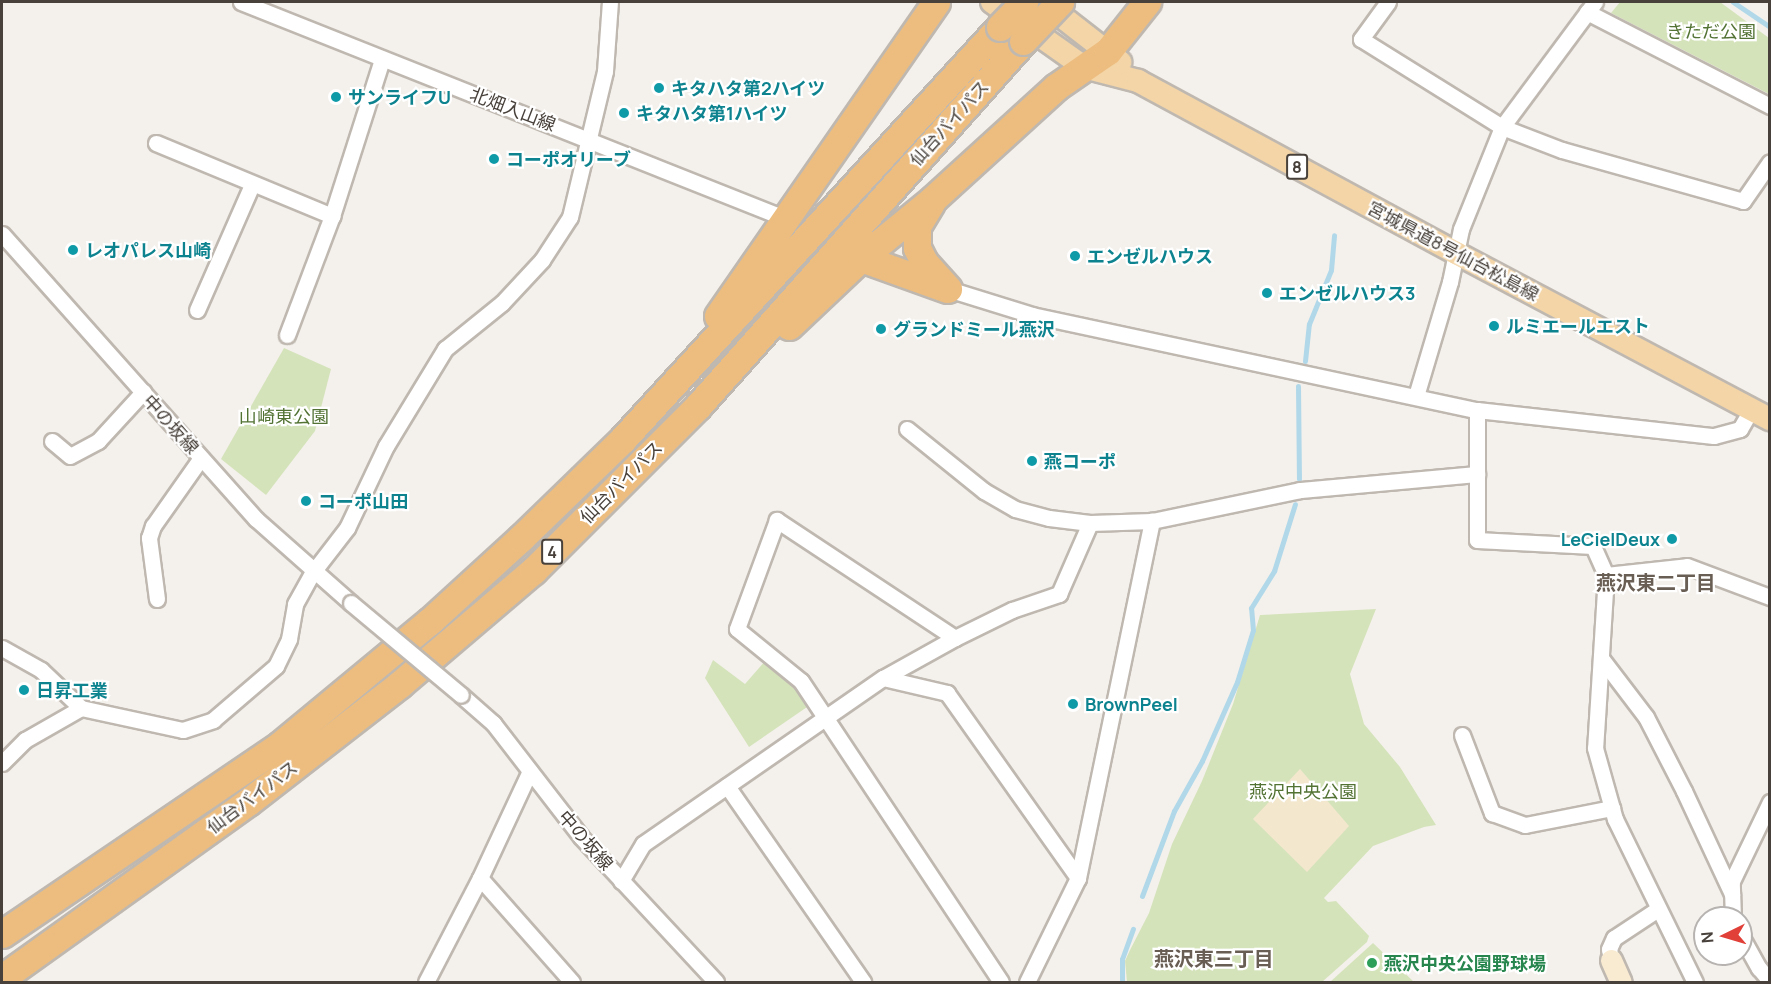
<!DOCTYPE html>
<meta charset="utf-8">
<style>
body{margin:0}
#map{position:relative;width:1771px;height:984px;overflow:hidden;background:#f4f1ec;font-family:Manrope,"Noto Sans JP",sans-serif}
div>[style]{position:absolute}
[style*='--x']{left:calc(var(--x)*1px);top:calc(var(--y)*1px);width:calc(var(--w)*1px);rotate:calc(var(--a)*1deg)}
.green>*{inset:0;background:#d5e3bb}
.sand>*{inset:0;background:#f3e7ce}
.stream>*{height:5px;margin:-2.5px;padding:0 2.5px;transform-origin:2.5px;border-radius:2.5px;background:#b1d8e9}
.roads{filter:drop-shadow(2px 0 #bfb8b0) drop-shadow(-2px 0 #bfb8b0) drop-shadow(0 2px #bfb8b0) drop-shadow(0 -2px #bfb8b0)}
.street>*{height:15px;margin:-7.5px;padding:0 7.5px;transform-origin:7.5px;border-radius:7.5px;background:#fff}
.secondary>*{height:21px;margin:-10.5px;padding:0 10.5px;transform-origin:10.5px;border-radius:10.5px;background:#f9ebd2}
.primary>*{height:22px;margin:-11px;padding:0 11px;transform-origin:11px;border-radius:11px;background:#f3d5a7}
.highway>*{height:27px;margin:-13.5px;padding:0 13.5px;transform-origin:13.5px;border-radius:13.5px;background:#edbd7f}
.bridges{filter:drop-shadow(2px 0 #bfb8b0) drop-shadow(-2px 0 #bfb8b0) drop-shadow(0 2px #bfb8b0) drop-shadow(0 -2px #bfb8b0)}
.street-bridge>*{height:15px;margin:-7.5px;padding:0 7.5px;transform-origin:7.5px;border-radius:7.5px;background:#fff}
.highway-bridge>*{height:27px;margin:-13.5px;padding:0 13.5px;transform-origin:13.5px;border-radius:13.5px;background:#edbd7f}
.dots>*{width:16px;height:16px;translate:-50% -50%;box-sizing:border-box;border:3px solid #fff;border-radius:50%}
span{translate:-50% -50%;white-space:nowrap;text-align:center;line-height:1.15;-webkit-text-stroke:4.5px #fff;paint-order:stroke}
.shield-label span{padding:2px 4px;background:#fff;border:2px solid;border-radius:4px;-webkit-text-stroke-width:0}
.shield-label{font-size:16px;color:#48413b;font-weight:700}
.park-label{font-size:18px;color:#537334}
.culture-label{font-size:18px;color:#0d838f;font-weight:700}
.left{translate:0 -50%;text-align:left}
.right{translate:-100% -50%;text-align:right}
.street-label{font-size:18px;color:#48413b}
.leisure-label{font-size:18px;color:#27864d;font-weight:700}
.neighbourhood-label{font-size:20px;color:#695e53;font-weight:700}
.frame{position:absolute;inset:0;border:3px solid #48413b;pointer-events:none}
.north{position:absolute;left:1693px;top:906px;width:60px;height:60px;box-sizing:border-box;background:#fff;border:2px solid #b6b3b1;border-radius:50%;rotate:265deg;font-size:16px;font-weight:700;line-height:24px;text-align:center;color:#48413b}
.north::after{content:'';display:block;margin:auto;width:21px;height:27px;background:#e04038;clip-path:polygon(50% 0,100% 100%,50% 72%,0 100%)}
</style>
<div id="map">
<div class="green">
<div style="clip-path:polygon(1620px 2px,1720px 2px,1769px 38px,1769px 94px,1611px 13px)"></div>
<div style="clip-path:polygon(284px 348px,331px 369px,315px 431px,266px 495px,221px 459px)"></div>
<div style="clip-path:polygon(1376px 609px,1350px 674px,1364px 724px,1400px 767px,1436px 825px,1424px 827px,1373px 846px,1324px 898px,1328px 902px,1336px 901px,1369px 936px,1367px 942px,1322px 982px,1127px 982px,1125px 961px,1130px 950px,1149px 913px,1172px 844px,1202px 781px,1233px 704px,1260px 615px)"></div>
<div style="clip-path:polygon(713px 660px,745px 684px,766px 660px,788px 679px,810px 705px,749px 747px,705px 678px)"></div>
<div style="clip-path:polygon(1373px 943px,1414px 982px,1330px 982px)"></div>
</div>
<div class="sand">
<div style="clip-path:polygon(1300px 769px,1349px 826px,1307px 872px,1253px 819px)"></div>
</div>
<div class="stream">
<div style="--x:1733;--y:2;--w:45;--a:34"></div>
<div style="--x:1305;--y:361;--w:37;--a:-84"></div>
<div style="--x:1309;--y:324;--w:58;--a:-67.8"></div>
<div style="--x:1331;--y:270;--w:35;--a:-85"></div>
<div style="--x:1298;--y:386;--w:93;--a:89.4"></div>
<div style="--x:1142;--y:896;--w:91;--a:-69.4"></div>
<div style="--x:1174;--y:811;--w:57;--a:-60.8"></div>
<div style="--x:1202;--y:761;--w:86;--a:-66.1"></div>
<div style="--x:1237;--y:682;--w:54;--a:-72.9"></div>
<div style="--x:1253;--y:630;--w:22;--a:-95"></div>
<div style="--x:1251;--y:608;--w:44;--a:-58.1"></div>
<div style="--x:1274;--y:571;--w:70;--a:-72.6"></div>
<div style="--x:1122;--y:982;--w:23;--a:-90"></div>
<div style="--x:1122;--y:959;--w:32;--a:-70"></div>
</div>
<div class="roads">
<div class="street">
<div style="--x:241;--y:2;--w:584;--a:21.69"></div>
<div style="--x:1388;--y:2;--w:46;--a:126.1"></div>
<div style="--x:1361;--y:39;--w:166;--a:32"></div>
<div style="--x:1502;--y:127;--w:64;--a:21"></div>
<div style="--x:1562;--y:150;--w:188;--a:15.7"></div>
<div style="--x:1743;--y:201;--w:47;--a:-55.3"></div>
<div style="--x:1587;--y:12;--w:206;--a:27.2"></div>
<div style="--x:156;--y:143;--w:191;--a:22.5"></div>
<div style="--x:2;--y:234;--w:382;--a:48.3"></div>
<div style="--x:256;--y:519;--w:127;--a:41.5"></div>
<div style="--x:948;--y:289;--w:88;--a:17.2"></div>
<div style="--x:1032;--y:315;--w:455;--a:12.1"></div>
<div style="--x:1477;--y:410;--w:238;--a:6.3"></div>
<div style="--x:1714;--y:436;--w:27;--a:-15"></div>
<div style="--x:1740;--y:429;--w:24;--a:-60"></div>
<div style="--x:197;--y:310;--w:137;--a:-66.3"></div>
<div style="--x:287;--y:335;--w:127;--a:-69.3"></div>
<div style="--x:332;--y:216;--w:165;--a:-72.3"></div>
<div style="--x:1416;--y:396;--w:119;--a:-73.4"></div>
<div style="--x:1450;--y:282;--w:54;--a:-78.3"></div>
<div style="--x:1461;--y:229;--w:110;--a:-68.1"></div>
<div style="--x:1502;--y:127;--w:156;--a:-53.4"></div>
<div style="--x:1477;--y:410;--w:130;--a:90"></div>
<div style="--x:1477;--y:540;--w:116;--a:3"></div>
<div style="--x:1593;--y:546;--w:32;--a:66"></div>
<div style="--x:1606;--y:575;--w:173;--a:93.6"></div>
<div style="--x:1595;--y:748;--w:74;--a:74.3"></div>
<div style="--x:1615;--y:819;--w:182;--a:63.9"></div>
<div style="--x:907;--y:429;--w:99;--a:38.8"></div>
<div style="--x:984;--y:491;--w:36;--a:30"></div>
<div style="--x:1015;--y:509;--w:35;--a:15"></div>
<div style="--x:1049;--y:518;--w:41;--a:7"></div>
<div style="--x:1090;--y:523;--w:62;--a:-1.8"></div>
<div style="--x:1152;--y:521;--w:151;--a:-11.8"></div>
<div style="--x:1300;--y:490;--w:178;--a:-5.2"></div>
<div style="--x:52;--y:441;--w:23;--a:40"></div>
<div style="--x:70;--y:456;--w:32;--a:-28"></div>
<div style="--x:98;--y:441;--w:67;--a:-47.4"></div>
<div style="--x:1606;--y:575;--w:81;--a:-6.3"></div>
<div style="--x:1687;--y:566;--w:89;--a:20.5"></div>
<div style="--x:157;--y:599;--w:62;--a:-97.5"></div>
<div style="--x:149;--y:538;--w:13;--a:-72"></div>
<div style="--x:153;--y:526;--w:83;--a:-54.8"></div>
<div style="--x:955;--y:638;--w:214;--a:-146.5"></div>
<div style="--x:777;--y:520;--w:116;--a:110.2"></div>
<div style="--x:737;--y:629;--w:82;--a:39.1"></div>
<div style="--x:801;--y:681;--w:361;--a:56.4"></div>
<div style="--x:2;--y:648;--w:45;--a:29.4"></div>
<div style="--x:41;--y:670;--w:55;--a:43.5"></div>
<div style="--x:1601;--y:658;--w:74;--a:52.7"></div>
<div style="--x:1646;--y:717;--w:83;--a:62.8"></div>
<div style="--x:1684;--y:791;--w:114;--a:65"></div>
<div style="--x:883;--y:678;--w:66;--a:13.2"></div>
<div style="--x:947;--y:693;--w:227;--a:54.7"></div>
<div style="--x:461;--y:695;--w:43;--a:41.2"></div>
<div style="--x:493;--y:723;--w:144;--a:52.3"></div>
<div style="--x:581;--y:837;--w:198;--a:47"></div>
<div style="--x:1462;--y:735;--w:84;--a:69"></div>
<div style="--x:1492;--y:813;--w:35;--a:20"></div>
<div style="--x:1525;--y:825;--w:89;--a:-11.1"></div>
<div style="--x:2;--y:763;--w:33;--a:-45"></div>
<div style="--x:25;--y:740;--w:64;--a:-29.7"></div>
<div style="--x:81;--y:708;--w:104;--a:12.2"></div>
<div style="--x:183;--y:730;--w:32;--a:-18"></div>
<div style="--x:213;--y:720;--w:83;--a:-40.6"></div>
<div style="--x:276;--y:666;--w:30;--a:-64"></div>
<div style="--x:289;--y:639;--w:36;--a:-80"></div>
<div style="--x:295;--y:604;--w:37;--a:-61"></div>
<div style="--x:313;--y:572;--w:56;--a:-52.3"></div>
<div style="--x:347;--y:528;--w:91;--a:-64.6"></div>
<div style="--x:386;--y:446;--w:114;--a:-58.7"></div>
<div style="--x:445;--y:349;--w:73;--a:-38.9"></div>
<div style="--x:502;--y:303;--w:59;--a:-47.1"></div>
<div style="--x:542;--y:260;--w:51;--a:-56.9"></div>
<div style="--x:570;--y:217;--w:150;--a:-76.5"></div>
<div style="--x:605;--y:71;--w:69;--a:-85.9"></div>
<div style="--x:727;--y:786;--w:239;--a:55.2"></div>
<div style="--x:480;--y:878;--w:139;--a:48.5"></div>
<div style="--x:621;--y:881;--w:43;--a:-59.3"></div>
<div style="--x:643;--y:844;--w:292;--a:-34.7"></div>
<div style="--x:883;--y:678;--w:82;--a:-29.1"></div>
<div style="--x:955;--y:638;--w:64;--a:-26.2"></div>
<div style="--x:1012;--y:610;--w:50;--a:-18.8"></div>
<div style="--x:1059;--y:594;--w:77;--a:-66.4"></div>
<div style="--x:1733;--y:918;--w:37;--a:-92"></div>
<div style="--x:1732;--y:881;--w:88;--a:-64.3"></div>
<div style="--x:1741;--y:936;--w:37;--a:61"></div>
<div style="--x:1759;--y:968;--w:17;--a:50"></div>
<div style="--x:1611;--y:960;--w:11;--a:-100"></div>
<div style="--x:1609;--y:949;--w:12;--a:-66"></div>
<div style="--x:1614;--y:938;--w:53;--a:-33.4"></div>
<div style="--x:426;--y:982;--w:117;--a:-62.6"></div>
<div style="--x:480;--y:878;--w:118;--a:-65"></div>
<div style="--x:1027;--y:982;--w:116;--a:-63.9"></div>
<div style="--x:1078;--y:878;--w:365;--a:-78.3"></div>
</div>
<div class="secondary">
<div style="--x:1611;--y:960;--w:24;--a:66"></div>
</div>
<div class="primary">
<div style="--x:992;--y:2;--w:113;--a:35.2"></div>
<div style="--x:1084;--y:67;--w:56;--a:14.5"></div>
<div style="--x:1138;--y:81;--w:362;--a:28.4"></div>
<div style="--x:1456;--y:253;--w:355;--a:27.9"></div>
<div style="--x:1043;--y:2;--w:98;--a:37.9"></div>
</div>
<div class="highway">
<div style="--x:931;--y:203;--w:27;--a:121"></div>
<div style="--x:917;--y:226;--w:22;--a:90"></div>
<div style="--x:917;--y:248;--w:16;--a:63"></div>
<div style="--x:924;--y:262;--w:36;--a:48"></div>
<div style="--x:861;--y:258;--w:91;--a:19.8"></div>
<div style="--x:718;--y:316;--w:382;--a:-55.2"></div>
<div style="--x:789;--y:326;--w:99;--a:-43.4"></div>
<div style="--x:861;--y:258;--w:93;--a:-39.3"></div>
<div style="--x:933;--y:199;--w:166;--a:-42.3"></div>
<div style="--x:1056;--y:87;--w:63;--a:-34.7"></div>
<div style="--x:1108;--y:51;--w:63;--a:-51.5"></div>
<div style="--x:2;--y:934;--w:336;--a:-34.2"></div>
<div style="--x:280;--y:745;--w:195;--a:-39.6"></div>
<div style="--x:430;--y:621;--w:123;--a:-42.4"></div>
<div style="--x:521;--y:538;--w:142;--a:-44.1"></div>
<div style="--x:623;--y:439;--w:558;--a:-47.54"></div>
<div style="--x:2;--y:978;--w:302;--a:-35.6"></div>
<div style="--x:248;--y:802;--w:192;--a:-37.8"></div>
<div style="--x:400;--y:684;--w:175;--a:-40.4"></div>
<div style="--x:533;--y:571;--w:233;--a:-45"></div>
<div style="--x:698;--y:406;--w:489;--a:-48.3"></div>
</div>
</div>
<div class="bridges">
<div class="street-bridge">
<div style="--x:351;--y:603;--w:143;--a:39.9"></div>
</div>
<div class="highway-bridge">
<div style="--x:1000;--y:27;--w:35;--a:-46"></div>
<div style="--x:1023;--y:41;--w:54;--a:-46.5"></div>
</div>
</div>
<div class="dots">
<div style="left:659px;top:88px;background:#0f9aa8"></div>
<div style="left:336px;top:97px;background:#0f9aa8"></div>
<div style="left:624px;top:113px;background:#0f9aa8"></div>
<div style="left:494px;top:159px;background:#0f9aa8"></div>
<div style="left:73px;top:250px;background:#0f9aa8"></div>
<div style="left:1075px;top:256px;background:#0f9aa8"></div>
<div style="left:1267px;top:293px;background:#0f9aa8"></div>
<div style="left:1494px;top:326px;background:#0f9aa8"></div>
<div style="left:881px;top:329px;background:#0f9aa8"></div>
<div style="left:1032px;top:461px;background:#0f9aa8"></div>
<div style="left:306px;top:501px;background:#0f9aa8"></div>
<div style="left:1672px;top:539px;background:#0f9aa8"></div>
<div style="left:24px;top:690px;background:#0f9aa8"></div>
<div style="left:1073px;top:704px;background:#0f9aa8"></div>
<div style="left:1372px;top:963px;background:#2e9e5b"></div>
</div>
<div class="shield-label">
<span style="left:1297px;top:167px">8</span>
<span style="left:552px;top:552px">4</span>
</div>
<div class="park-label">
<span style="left:1711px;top:31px">きただ公園</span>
<span style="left:284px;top:416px">山崎東公園</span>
<span style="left:1303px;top:791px">燕沢中央公園</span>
</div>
<div class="culture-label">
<span class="left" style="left:671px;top:88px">キタハタ第2ハイツ</span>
<span class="left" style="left:348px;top:97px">サンライフU</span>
<span class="left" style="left:636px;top:113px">キタハタ第1ハイツ</span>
<span class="left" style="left:506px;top:159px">コーポオリーブ</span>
<span class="left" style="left:85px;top:250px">レオパレス山崎</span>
<span class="left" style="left:1087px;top:256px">エンゼルハウス</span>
<span class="left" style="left:1279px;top:293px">エンゼルハウス3</span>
<span class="left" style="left:1506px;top:326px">ルミエールエスト</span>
<span class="left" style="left:893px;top:329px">グランドミール燕沢</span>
<span class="left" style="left:1044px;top:461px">燕コーポ</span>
<span class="left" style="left:318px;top:501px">コーポ山田</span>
<span class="right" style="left:1660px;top:539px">LeCielDeux</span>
<span class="left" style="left:36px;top:690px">日昇工業</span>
<span class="left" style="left:1085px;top:704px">BrownPeel</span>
</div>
<div class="street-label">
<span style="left:513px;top:109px;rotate:21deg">北畑入山線</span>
<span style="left:949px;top:123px;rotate:-48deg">仙台バイパス</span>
<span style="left:1453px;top:251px;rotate:28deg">宮城県道8号仙台松島線</span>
<span style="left:171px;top:424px;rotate:48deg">中の坂線</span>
<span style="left:621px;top:482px;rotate:-45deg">仙台バイパス</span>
<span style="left:252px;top:797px;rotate:-37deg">仙台バイパス</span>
<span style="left:586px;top:840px;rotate:49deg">中の坂線</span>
</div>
<div class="leisure-label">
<span class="left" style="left:1384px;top:963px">燕沢中央公園野球場</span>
</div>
<div class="neighbourhood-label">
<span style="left:1656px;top:582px">燕沢東二丁目</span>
<span style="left:1214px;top:958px">燕沢東三丁目</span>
</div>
<div class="frame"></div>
<div class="north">N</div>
</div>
